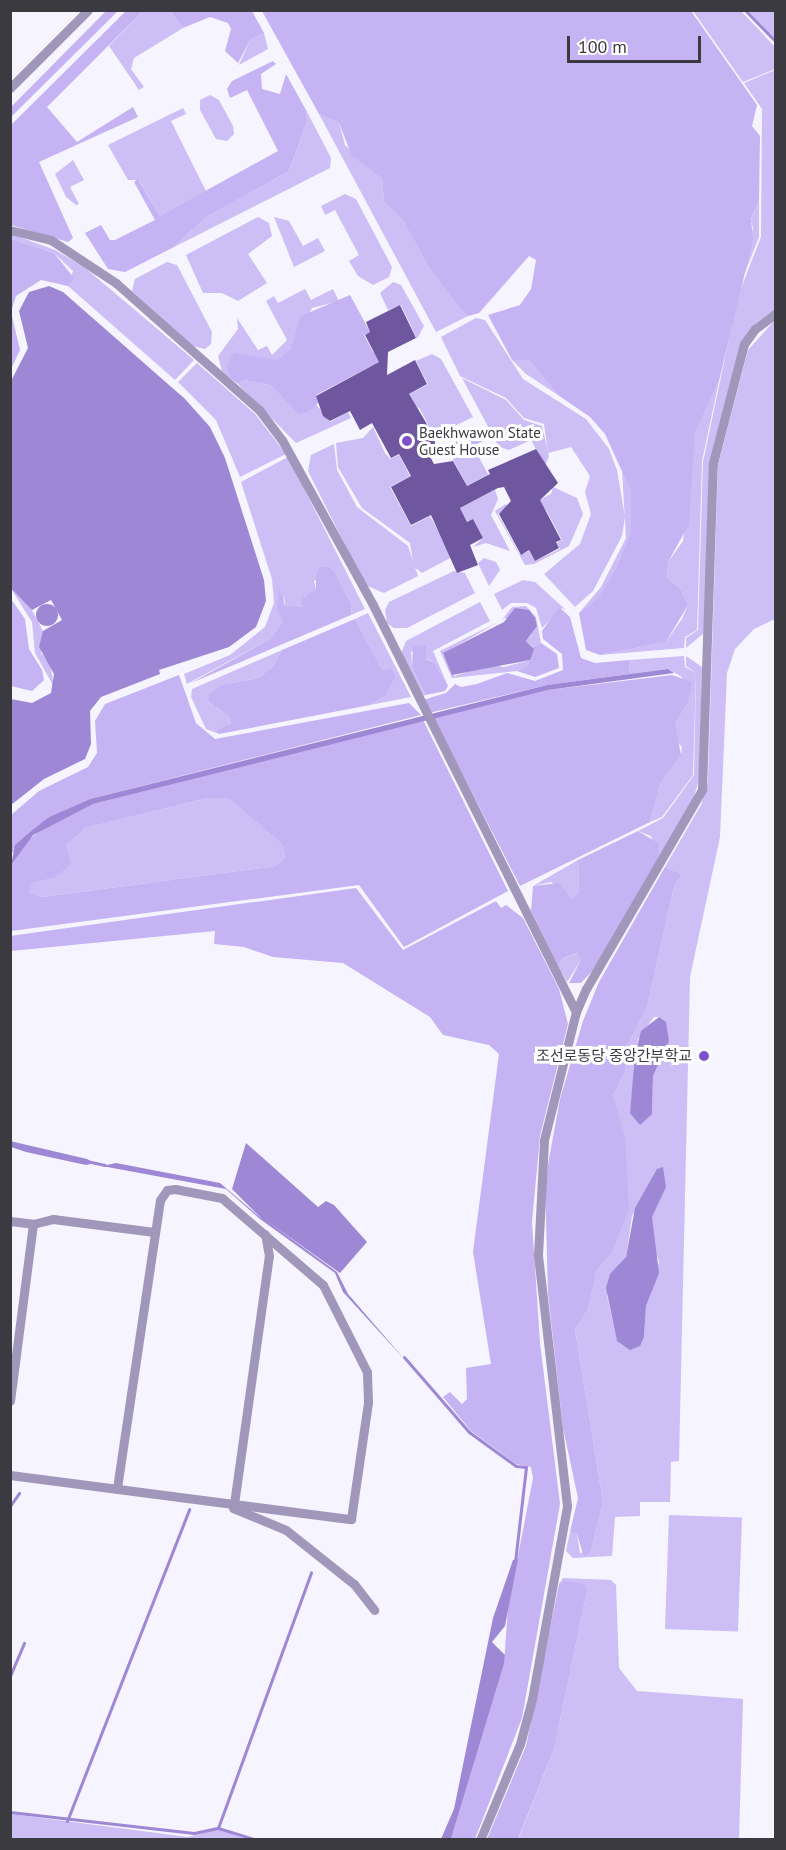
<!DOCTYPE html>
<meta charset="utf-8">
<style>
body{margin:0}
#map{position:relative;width:786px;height:1850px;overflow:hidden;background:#f6f4fe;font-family:"PT Sans","Noto Sans KR",sans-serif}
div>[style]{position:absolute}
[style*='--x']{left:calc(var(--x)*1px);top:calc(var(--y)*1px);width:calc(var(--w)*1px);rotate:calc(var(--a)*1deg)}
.green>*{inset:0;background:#cdbef6;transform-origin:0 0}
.forest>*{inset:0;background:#c5b3f3}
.water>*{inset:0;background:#9e87d4}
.round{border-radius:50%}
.stream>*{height:3px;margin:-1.5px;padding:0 1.5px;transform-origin:1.5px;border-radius:1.5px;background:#9e87d4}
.building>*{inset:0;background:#6f57a0}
.street>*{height:9px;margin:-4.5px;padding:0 4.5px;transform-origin:4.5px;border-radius:4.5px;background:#a097ba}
.dots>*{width:16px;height:16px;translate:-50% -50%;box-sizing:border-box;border:3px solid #fff;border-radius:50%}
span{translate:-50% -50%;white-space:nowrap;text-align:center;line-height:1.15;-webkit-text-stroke:6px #fff;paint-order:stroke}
.poi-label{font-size:15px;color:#3b3a41}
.left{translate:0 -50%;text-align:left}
.right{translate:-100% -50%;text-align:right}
.frame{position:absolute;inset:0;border:12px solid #3b3a41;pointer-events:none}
.scale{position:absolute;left:567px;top:36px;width:134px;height:27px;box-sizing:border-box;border:3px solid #3b3a41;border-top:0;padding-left:8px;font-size:18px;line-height:21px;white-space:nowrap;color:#3b3a41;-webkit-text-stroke:4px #fff;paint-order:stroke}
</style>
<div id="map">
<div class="green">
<div style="clip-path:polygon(143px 11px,170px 11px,183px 28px,134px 58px,131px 69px,144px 87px,139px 90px,109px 46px)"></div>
<div style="clip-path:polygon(693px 11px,741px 11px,775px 47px,775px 69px,743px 82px)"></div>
<div style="clip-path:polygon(748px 11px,775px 11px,775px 39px)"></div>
<div style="clip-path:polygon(264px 33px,268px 49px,239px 65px,250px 40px)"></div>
<div style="clip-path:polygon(775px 70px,775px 310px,755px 324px,715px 440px,704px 633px,686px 648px,686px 638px,698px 630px,703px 462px,738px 296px,761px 237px,762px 109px,744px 83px)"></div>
<div style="clip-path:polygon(210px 95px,219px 100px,233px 126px,234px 134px,227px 141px,216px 139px,200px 110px,200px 100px)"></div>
<div style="clip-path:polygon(183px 108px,186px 114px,171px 121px,206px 191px,160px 216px,139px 180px,128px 180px,108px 145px)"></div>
<div style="clip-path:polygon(306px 110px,331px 158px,330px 168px,174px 247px,205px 218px,289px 171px,307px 121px)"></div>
<div style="clip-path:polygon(319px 114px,339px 123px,345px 145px,382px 178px,384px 202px,402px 219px,428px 266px,468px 316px,436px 332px)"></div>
<div style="clip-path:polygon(73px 160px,84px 180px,70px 187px,79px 204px,76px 205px,66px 197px,55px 174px)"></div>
<div style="clip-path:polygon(345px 194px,356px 199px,392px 267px,389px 277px,373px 285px,358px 276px,349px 261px,359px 255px,335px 210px,325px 215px,321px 206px)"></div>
<div style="clip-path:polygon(759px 200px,759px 237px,736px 295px,753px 228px,751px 220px)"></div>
<div style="clip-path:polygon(258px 217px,269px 223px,272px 236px,248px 254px,267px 283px,238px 301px,222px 293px,203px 293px,186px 255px)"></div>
<div style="clip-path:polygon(274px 217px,289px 221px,303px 246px,318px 238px,325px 251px,294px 267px)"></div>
<div style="clip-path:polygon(11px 234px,55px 250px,84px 267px,194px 360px,175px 380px,68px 286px,73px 271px,54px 253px,11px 239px)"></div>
<div style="clip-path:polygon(167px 262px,177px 265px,212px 332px,211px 344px,205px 349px,193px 346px,132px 291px,135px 279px)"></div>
<div style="clip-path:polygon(393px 282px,401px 285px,424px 326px,417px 339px,401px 305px,388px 310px,380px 293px)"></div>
<div style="clip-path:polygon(305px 289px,311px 300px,333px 289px,339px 301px,312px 308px,291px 348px,276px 360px,226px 367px,230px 378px,222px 371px,218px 356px,238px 329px,237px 318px,258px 350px,267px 346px,272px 355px,287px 340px,266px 301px,274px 296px,278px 303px)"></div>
<div style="clip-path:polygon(476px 318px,485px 320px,523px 379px,586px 419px,609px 449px,617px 470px,625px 517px,622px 536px,593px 591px,575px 607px,544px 574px,580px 544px,591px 514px,585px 492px,590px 476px,571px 447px,548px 453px,544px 424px,524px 418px,506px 398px,460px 376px,441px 337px)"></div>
<div style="clip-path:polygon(evenodd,775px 320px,775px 619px,754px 629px,735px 649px,727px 673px,720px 837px,690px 977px,679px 1461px,671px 1462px,670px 1502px,640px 1502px,640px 1516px,615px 1517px,612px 1556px,573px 1558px,566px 1551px,570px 1532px,577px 1534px,580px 1553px,591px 1551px,603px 1502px,575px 1329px,588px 1310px,597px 1270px,611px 1254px,618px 1122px,613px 1096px,625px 1072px,628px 1045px,647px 1007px,674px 887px,682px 874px,665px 867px,701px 805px,708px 781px,718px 465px,748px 350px,775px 320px,654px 1017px,659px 1017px,666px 1048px,653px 1076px,652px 1114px,630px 1113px,638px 1039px,654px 1017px,775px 320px,655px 1174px,662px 1194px,652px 1216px,651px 1239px,659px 1262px,646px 1306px,644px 1337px,617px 1340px,607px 1296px,626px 1257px,632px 1216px,655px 1174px)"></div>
<div style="clip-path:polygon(432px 354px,441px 359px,473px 417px,434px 436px,420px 409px,403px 398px,428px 384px,416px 361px)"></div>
<div style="clip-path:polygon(512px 360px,529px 360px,558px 395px,526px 374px)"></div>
<div style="clip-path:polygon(197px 363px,255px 414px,286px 454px,240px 477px,216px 420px,178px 382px)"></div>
<div style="clip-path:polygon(462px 378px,506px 400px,524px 420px,542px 426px,549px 456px,545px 466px,531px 440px,509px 450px,499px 447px)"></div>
<div style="clip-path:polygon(244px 380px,270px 385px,299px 413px,309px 412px,316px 404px,330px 422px,348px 412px,351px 418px,296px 443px,238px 384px)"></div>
<div style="clip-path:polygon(719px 381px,702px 461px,697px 630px,685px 637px,684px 648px,600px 655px,666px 642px,682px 619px,688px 605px,681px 589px,667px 578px,668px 562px,683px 541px,695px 434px)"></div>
<div style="clip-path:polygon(373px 427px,385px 453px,390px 459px,399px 455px,410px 476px,390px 487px,411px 526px,430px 516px,452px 557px,422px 573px,414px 567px,410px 543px,362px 508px,338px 467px,336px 443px,363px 438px)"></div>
<div style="clip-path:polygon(334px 444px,337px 470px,357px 507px,408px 546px,418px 576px,384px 593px,365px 585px,308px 471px,311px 455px)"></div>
<div style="left:474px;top:448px;width:30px;height:24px;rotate:62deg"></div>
<div style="clip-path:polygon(288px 457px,365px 609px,351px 615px,352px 605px,335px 573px,314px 581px,316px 589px,298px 609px,285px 606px,284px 594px,283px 621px,270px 639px,187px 684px,184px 674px,230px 655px,265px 627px,274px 603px,272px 579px,241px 482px)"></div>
<div style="clip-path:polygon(622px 470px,631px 491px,631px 530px,616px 568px,597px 599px,579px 613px,601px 587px,626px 538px)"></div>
<div style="clip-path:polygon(553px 487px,577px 498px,583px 514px,569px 546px,534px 564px,525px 565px,495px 511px,506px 504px,508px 508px,498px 514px,520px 555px,529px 551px,535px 561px,560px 549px,557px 543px,562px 540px,546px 510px,541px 513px,535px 502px,551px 494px)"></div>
<div style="clip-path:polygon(495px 490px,498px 499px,491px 515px,510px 551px,486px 543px,473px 547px,483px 538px,473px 519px,467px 522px,460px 508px)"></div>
<div style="clip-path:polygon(484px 558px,496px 562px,500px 570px,489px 586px,478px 563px)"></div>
<div style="clip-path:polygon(454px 571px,465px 573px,475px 593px,407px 628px,394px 628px,387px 623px,385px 610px,389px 602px)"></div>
<div style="clip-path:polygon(523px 580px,535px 582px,566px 610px,562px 608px,542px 628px,536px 608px,527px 603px,511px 603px,502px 610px,494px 594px)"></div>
<div style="clip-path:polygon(10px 587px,27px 601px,43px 631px,41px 653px,50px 663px,54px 687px,35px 653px,32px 622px)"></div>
<div style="clip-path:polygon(480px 602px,490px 621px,433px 651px,448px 686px,435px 663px,411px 651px,412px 668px,426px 695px,422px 696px,401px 654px,406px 641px)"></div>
<div style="clip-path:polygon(526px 606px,536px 617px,541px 643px,533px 647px,526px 641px,532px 634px,505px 618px,443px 654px,454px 676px,491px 665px,504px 667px,530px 660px,528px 665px,517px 671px,452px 678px,440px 651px,502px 620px,512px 607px)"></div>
<div style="clip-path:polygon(368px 613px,411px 697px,370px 705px,385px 696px,383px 671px,355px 619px)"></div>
<div style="clip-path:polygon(282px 650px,272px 667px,258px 678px,221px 685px,209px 702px,229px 717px,231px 725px,216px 730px,219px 734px,206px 729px,191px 697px,192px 689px)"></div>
<div style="clip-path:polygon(684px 656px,685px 667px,696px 673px,693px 775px,662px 817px,650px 822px,661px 782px,681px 754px,682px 747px,674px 737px,675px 724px,688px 703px,682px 677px,668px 669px,630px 674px,629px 660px)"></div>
<div style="clip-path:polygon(686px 656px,702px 667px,699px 780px,693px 800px,659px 860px,651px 836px,638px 831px,663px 818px,694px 775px,696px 673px,686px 666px)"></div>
<div style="clip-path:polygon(229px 797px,283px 845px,285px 857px,276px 866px,42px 897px,27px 892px,33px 883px,54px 878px,66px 846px,85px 828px,208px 798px)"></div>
<div style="clip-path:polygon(578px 860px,579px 892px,572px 901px,551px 882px,533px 886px)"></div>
<div style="clip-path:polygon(579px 953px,581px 960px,567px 982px,558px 966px,563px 958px)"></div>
<div style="left:669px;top:1515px;width:73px;height:114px;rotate:2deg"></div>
<div style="clip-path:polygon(563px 1578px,611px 1580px,616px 1585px,619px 1668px,637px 1691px,743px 1699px,739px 1839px,518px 1840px,554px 1749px,587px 1591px,578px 1583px,559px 1584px)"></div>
<div style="clip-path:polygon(11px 1814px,188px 1837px,217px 1829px,247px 1839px,11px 1839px)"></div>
</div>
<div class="forest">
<div style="clip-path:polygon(106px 11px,118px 11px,11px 117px,11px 107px)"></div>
<div style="clip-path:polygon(126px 11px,143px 11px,47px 107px,77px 142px,133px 107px,138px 117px,39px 162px,73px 238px,68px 242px,11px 225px,11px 125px)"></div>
<div style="clip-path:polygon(170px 11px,252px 11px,264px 33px,250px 40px,238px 63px,225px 51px,231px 29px,228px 23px,210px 17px,183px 28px)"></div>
<div style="clip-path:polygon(262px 11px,691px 11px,757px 105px,752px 126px,760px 136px,759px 200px,751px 219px,753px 239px,719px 381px,695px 434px,689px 524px,668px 562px,667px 578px,681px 589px,688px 605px,666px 642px,600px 655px,586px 650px,579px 613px,597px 599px,616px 568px,631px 530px,631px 491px,605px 434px,590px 417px,558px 395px,529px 360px,512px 360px,488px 315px,520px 305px,531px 289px,536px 260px,529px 256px,479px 313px,468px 316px,463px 311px,428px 266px,402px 219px,384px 202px,382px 178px,352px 156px,339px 123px,319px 114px)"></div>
<div style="clip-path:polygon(273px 61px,276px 64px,261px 74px,262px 89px,280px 94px,286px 74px,306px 110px,307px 121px,289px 171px,205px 218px,174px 247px,125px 272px,108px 269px,85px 233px,101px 225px,110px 240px,115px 240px,155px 220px,134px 182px,138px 179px,160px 216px,278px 151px,247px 90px,230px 98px,227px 89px,232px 81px)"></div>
<div style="clip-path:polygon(11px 239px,54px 253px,74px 278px,68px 286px,41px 280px,16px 296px,11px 312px,20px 350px,11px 369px)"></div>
<div style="clip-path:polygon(350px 295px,370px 332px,364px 335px,373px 352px,379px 350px,381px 361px,316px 395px,319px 402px,309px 412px,299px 414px,270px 385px,244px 380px,238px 384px,230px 378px,226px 367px,234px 353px,276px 360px,291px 348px,301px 316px)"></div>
<div style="clip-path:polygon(475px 431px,486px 440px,449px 455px,450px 445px)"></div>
<div style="clip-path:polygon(321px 567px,329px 567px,335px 573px,352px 605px,351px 615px,191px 683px,270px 639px,283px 621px,277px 608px,279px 589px,285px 606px,301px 607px,302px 599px,316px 589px,316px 573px)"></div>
<div style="clip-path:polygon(11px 599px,25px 619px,29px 649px,42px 670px,44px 680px,32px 691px,11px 686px)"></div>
<div style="clip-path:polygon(559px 607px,570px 617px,581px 658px,595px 663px,629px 660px,630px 674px,547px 685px,429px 713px,423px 700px,446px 693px,455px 684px,461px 687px,477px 684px,507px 673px,535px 681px,563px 670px,562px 654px,543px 639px,542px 631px)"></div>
<div style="clip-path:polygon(355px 619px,383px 671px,392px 669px,395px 677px,385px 696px,370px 705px,219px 734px,216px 730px,231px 724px,229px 717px,209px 702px,209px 694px,221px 685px,258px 678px,272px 667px,282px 650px)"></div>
<div style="clip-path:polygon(541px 643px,557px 654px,559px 668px,535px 677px,517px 671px,528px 665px,533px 647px)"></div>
<div style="clip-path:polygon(413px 645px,426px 646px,426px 659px,435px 663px,448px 686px,445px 691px,426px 695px,412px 668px)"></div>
<div style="clip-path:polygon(179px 675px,196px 723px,215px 739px,409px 703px,421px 715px,90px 799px,49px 817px,11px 854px,11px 815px,39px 791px,88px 767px,97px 753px,95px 721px,105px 704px)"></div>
<div style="clip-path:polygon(672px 675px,692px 682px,688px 703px,675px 724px,681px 755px,661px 782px,650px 822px,520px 886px,433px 717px,548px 690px)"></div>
<div style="clip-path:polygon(evenodd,423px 720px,508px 891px,404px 947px,359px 885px,11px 931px,11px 865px,22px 844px,52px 822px,93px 804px,423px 720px,208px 798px,229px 798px,283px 845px,285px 857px,276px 866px,42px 897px,28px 892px,33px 883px,54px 878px,71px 864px,66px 846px,85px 828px,208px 798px)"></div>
<div style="clip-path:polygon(638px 831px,658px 843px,659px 860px,595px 968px,581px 983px,569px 983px,581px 960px,578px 953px,563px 958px,558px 966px,531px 911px,533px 886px,559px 883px,572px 900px,579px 892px,578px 860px)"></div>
<div style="clip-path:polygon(665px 867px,682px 874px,674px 887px,647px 1007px,628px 1045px,625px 1072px,613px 1096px,625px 1137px,629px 1209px,611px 1254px,597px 1270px,588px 1310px,575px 1329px,603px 1502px,591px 1551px,584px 1557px,577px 1534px,570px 1532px,578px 1498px,563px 1428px,548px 1294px,545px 1181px,560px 1099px,583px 1021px,599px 982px)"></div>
<div style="clip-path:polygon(356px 888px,403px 950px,496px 901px,501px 908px,506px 905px,523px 918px,559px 989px,568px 1024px,540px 1136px,532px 1222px,540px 1343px,560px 1504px,522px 1718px,475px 1839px,451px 1839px,504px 1664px,508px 1608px,533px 1478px,531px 1467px,516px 1464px,471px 1431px,443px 1397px,450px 1392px,462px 1404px,467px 1399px,466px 1368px,491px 1364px,473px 1252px,499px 1054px,489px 1045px,443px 1035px,430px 1017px,343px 963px,273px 957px,244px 947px,214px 944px,215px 931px,11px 951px,10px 936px)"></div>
<div style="clip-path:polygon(565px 1581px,584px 1584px,587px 1591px,554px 1749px,518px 1839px,487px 1839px,526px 1746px,559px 1584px)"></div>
</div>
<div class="water">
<div style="clip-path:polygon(49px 286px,63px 292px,185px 399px,210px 427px,225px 458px,264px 580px,266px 601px,256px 627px,229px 647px,159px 670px,160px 674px,101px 697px,90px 711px,91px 744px,85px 759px,44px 779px,11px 805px,11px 699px,32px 703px,51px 693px,54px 674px,39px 647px,43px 631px,62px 620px,51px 600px,32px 610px,10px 587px,11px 381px,28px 348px,19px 311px,29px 292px)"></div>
<div class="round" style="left:36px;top:604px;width:22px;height:22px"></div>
<div style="clip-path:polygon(515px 608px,529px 610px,535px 618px,537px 626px,526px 641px,534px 649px,530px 660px,452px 675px,443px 653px,504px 622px)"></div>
<div style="clip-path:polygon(668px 669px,674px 673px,548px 690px,93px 804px,33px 835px,11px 865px,15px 845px,29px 833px,49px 817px,90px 799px,547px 685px)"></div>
<div style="clip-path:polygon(659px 1017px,666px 1022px,669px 1041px,653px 1076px,652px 1114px,640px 1125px,630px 1113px,635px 1055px,641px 1031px)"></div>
<div style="clip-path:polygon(10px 1141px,87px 1159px,95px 1163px,86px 1165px,26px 1152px,11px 1147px)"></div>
<div style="clip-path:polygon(246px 1143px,318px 1207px,326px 1201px,334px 1205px,367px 1242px,340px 1273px,264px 1219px,337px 1272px,348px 1294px,406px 1361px,343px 1292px,335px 1273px,260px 1219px,226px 1189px,102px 1166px,116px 1163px,220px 1183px,262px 1219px,232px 1189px)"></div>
<div style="clip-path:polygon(663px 1167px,666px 1187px,652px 1217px,659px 1273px,646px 1306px,644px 1337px,640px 1346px,630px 1350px,617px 1341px,606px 1288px,610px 1274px,626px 1257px,635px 1208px,657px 1169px)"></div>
<div style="clip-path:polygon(518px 1559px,505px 1626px,492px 1642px,505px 1655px,504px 1664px,451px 1839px,441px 1839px,454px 1809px,493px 1618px,513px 1560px)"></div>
</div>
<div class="stream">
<div style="--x:745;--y:10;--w:45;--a:45.9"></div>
<div style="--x:91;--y:1162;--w:14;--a:12"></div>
<div style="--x:404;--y:1357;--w:99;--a:49.1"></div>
<div style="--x:469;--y:1432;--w:58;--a:35.9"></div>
<div style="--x:516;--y:1466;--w:10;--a:6"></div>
<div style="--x:526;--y:1467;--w:96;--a:96.6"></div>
<div style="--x:10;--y:1506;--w:16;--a:-55"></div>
<div style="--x:10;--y:1676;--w:36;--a:-67"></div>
<div style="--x:10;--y:1812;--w:185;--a:6.5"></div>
<div style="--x:194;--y:1833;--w:25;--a:-12"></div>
<div style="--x:218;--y:1828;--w:41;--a:17.1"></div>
<div style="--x:67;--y:1821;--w:335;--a:-68.6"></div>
<div style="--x:218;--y:1828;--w:272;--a:-70"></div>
</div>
<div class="building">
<div style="clip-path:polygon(400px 305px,416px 338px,388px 352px,387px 375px,415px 360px,427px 384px,409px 394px,434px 436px,435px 444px,426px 449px,434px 464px,453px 461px,467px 486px,490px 474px,488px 470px,536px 449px,558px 483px,540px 500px,561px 540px,556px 542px,559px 548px,535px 561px,529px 550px,521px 555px,499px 514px,511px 501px,504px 487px,498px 488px,460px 508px,467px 522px,473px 519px,483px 538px,470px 545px,478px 565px,457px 573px,431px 515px,411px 525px,391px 487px,411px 476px,399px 454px,391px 458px,372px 423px,360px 430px,350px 411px,330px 421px,323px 416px,316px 396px,379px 362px,365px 335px,370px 332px,366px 322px)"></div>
</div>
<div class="street">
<div style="--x:10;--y:88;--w:110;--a:-45"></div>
<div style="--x:10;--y:230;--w:42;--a:13.7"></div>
<div style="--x:51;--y:240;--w:78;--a:33.5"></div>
<div style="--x:116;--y:283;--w:193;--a:41.6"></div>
<div style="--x:260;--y:411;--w:36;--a:53"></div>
<div style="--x:282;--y:440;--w:188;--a:61.1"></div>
<div style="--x:373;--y:605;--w:455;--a:63.5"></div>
<div style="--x:10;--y:1221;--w:23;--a:7"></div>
<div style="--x:33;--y:1224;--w:21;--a:-14"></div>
<div style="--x:53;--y:1219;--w:102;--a:7.3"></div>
<div style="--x:10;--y:1401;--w:178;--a:-82.6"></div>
<div style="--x:10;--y:1475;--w:344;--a:7.4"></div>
<div style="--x:351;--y:1519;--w:118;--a:-81.7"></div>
<div style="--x:368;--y:1402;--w:30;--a:-92"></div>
<div style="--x:367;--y:1372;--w:97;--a:-116.8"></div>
<div style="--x:323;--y:1285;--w:133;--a:-139.3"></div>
<div style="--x:222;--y:1198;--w:48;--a:-169.2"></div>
<div style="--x:175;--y:1189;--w:8;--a:173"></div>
<div style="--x:167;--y:1190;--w:12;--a:125"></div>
<div style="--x:160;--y:1200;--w:292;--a:98.5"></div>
<div style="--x:234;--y:1504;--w:250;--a:-82"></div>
<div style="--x:269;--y:1256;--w:22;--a:-100"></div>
<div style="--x:233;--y:1508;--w:57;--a:22.5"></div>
<div style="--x:286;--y:1530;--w:87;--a:38.5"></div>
<div style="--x:354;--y:1584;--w:33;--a:52"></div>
<div style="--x:480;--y:1840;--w:104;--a:-67.4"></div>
<div style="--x:520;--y:1744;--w:47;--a:-75.1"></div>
<div style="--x:532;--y:1699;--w:196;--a:-79.7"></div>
<div style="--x:567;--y:1506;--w:253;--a:-96.6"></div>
<div style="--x:538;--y:1255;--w:115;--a:-87"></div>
<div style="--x:544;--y:1140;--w:132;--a:-76"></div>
<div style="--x:576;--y:1012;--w:25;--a:-67"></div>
<div style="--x:586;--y:989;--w:230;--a:-59.8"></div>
<div style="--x:702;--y:790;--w:327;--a:-88.1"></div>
<div style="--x:713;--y:463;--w:123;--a:-75.4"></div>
<div style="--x:744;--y:344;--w:19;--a:-54"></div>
<div style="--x:755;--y:329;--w:26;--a:-37"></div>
</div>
<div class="dots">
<div style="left:407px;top:441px;background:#7e51ca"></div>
<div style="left:704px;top:1056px;background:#7e51ca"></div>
</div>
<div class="poi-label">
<span class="left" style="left:419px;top:441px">Baekhwawon State<br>Guest House</span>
<span class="right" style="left:692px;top:1056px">조선로동당 중앙간부학교</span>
</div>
<div class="frame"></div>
<div class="scale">100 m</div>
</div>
